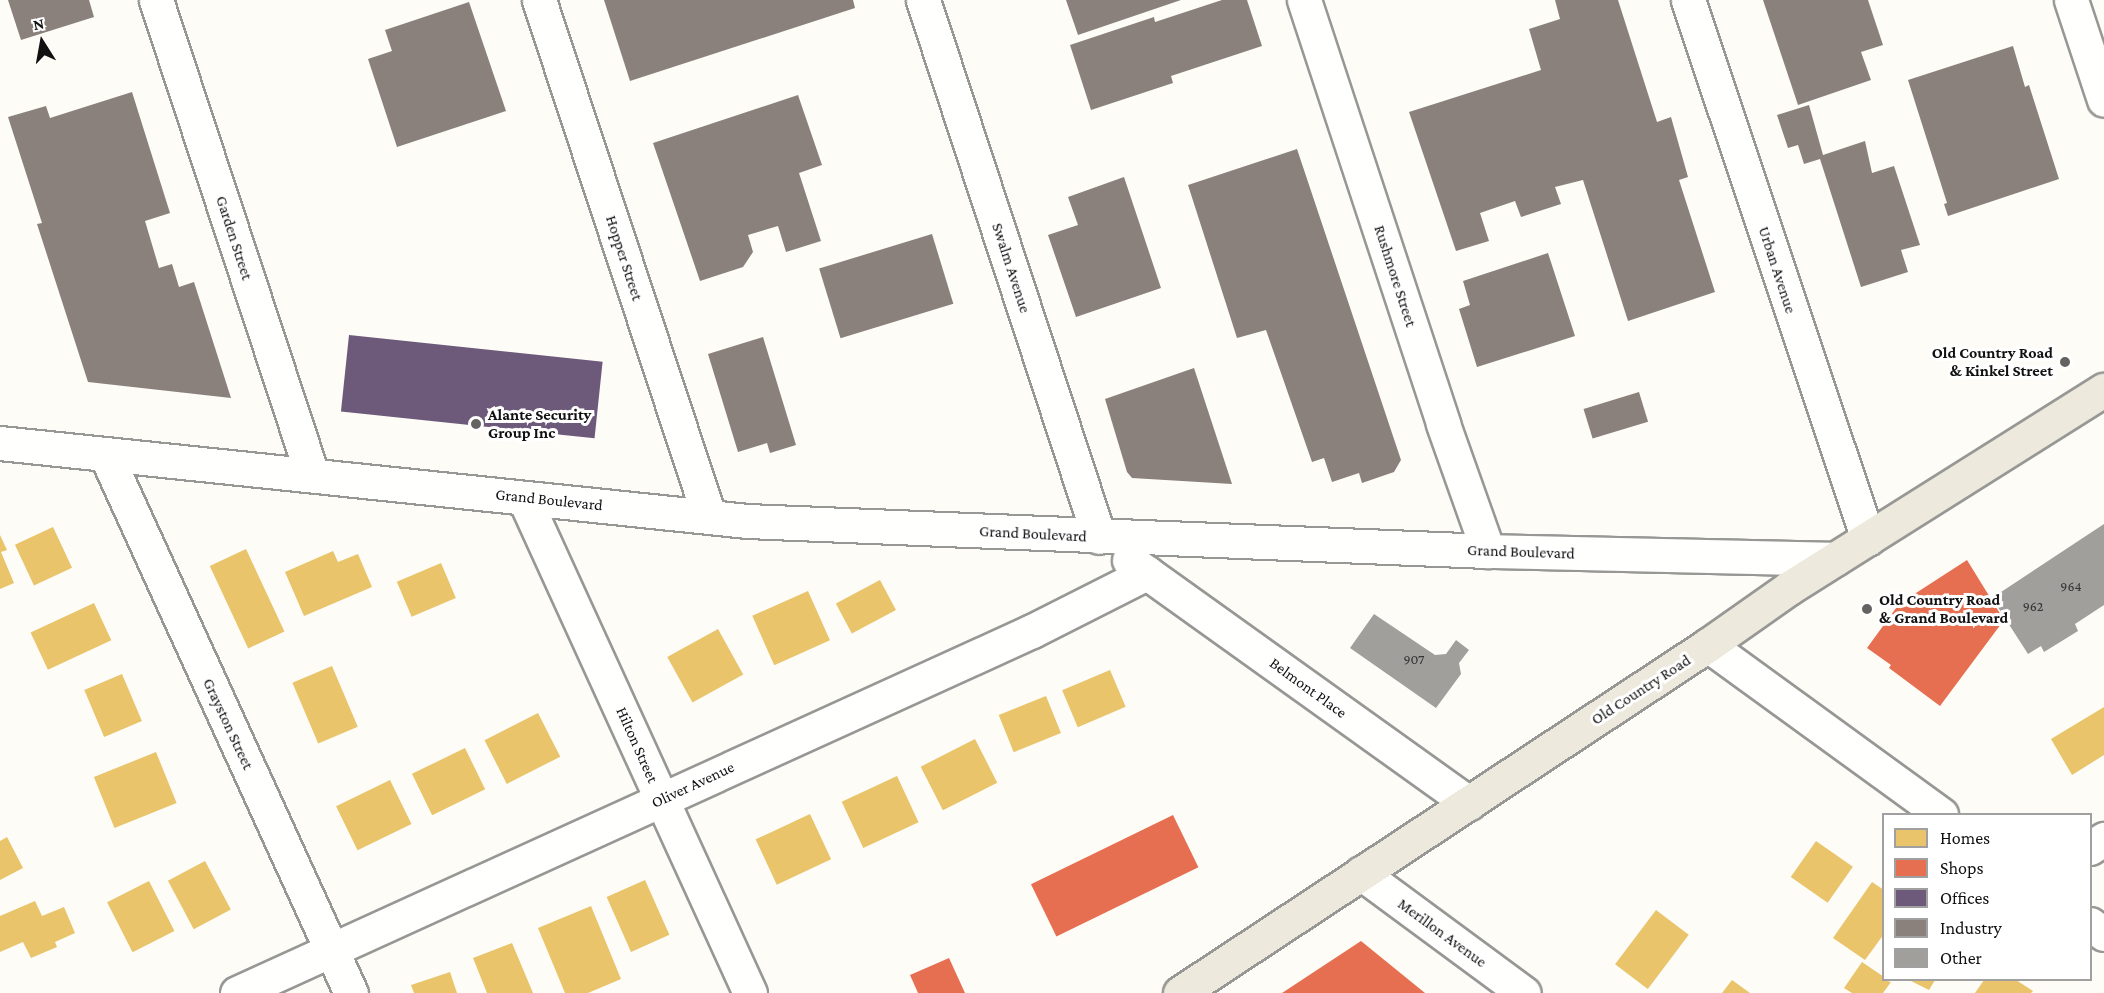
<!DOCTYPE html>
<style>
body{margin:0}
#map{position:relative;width:2104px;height:993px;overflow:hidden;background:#fdfcf7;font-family:"Crimson Pro",serif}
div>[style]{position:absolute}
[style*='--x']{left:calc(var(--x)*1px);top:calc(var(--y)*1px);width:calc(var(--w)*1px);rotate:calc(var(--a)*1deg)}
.homes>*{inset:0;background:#e9c46a;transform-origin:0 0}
.shops>*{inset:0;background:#e76f51;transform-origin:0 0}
.offices>*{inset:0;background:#6d597a;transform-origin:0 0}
.industry>*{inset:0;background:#8a817c;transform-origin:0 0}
.building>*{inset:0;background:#a19f9c}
.roads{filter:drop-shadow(2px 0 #979795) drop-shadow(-2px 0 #979795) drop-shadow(0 2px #979795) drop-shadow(0 -2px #979795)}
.minor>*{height:33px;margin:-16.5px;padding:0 16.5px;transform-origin:16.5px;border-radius:16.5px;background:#fffffe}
.major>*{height:33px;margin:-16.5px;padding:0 16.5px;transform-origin:16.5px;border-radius:16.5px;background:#ede9dc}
.dots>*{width:16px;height:16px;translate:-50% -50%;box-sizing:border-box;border:3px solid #fff;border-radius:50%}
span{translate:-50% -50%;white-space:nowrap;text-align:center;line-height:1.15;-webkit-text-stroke:6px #fff;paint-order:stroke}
.number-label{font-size:14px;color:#353434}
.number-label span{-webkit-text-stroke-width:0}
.street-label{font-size:16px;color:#111}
.poi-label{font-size:16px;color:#111;font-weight:700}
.right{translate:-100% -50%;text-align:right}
.left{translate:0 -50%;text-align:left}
.legend{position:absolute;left:1882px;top:813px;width:210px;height:168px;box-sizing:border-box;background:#fff;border:2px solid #a0a0a0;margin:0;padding:8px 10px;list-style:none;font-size:18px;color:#111}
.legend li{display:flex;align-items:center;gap:12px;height:30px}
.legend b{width:30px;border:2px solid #a0a0a0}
.north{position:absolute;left:12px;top:12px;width:60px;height:60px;-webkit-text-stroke:4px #fff;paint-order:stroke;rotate:349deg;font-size:16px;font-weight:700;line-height:24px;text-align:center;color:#111}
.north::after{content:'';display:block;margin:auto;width:21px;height:27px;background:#111;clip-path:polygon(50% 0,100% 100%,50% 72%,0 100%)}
</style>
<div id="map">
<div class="homes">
<div style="left:53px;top:527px;width:45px;height:42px;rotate:65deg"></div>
<div style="clip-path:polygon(0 535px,7px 550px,1px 552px,14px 583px,0 589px)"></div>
<div style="left:246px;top:549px;width:91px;height:40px;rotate:65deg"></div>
<div style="clip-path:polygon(333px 551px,338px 562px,358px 554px,372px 587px,304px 616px,285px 572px)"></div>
<div style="left:441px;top:563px;width:38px;height:48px;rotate:67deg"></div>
<div style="left:880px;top:580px;width:34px;height:50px;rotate:62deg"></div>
<div style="left:808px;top:591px;width:54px;height:61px;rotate:66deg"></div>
<div style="left:94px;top:603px;width:41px;height:70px;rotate:65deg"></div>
<div style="left:718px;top:629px;width:52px;height:58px;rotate:61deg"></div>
<div style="left:332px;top:666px;width:66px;height:43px;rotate:67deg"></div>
<div style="left:1110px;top:670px;width:40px;height:52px;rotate:67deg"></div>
<div style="left:122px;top:674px;width:51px;height:41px;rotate:67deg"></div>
<div style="left:1046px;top:696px;width:40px;height:51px;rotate:68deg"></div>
<div style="clip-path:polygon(2104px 707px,2104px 755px,2072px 775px,2051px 739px)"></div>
<div style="left:538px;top:713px;width:49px;height:60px;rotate:63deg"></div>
<div style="left:975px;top:739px;width:49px;height:61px;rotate:63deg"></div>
<div style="left:465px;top:748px;width:46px;height:59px;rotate:64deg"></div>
<div style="left:156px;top:752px;width:55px;height:67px;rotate:68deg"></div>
<div style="left:897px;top:776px;width:51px;height:61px;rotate:65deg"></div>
<div style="left:390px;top:780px;width:49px;height:60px;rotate:64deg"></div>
<div style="left:810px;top:814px;width:50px;height:60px;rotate:65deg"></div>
<div style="clip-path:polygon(7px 837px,23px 868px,0 880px,0 841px)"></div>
<div style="left:1816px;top:841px;width:45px;height:44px;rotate:35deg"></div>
<div style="left:205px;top:861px;width:55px;height:42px;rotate:62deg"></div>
<div style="left:645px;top:880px;width:60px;height:42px;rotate:66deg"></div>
<div style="left:149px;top:881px;width:56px;height:47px;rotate:63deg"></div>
<div style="clip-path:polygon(1872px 882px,1884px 890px,1884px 934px,1865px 960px,1833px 938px)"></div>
<div style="clip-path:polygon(35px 901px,42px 916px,64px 907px,75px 933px,55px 942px,57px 947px,31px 958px,23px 942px,0 952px,0 916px)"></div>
<div style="clip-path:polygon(591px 906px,621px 979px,588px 993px,565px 993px,538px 928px)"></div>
<div style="left:1656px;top:910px;width:41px;height:68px;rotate:37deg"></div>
<div style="clip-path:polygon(512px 943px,533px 993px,487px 993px,473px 958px)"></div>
<div style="clip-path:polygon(1862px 962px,1884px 977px,1884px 980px,1891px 982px,1883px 993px,1852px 993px,1844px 988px)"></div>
<div style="clip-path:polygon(450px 972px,457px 993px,414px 993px,411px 985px)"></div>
<div style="clip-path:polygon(1732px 980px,1750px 993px,1722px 993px)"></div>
<div style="clip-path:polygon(1909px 980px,1935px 980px,1929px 990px)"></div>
<div style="clip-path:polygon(1984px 980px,2016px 980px,2033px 991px,2031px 993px,1975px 993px)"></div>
</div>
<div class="shops">
<div style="clip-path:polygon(1967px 560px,2004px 620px,1940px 706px,1889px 668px,1891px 665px,1867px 648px,1899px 604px)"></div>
<div style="left:1173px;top:815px;width:58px;height:158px;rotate:64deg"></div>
<div style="clip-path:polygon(1361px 941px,1425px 993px,1282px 993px)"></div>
<div style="clip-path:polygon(949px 958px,965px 993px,918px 993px,910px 975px)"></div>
</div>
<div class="offices">
<div style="left:349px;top:335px;width:255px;height:77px;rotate:6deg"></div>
</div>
<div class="industry">
<div style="clip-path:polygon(8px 0,89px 0,94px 17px,21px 40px)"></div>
<div style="clip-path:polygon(604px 0,853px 0,855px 8px,630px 81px)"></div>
<div style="clip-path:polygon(1066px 0,1181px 0,1078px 35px)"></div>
<div style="clip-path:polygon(1222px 0,1247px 0,1262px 46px,1171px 76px,1173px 83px,1091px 110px,1070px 45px,1154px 17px,1155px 22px)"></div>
<div style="clip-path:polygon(1555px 0,1618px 0,1657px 122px,1671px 117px,1688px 177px,1679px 180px,1715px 292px,1628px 321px,1583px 180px,1555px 187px,1561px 204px,1521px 217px,1515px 201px,1480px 213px,1489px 241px,1456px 251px,1409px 112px,1541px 70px,1529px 29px,1560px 19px)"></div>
<div style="clip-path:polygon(1763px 0,1868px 0,1883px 45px,1861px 52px,1871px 80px,1798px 105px)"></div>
<div style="clip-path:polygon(469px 2px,506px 111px,397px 147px,368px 59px,392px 51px,385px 30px)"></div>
<div style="clip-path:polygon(2013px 46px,2025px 87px,2029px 85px,2059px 179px,1948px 216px,1944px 204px,1947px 203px,1908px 80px)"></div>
<div style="clip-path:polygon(132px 92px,170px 213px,145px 221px,159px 268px,172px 264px,179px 287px,194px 282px,231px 398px,88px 382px,37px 224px,42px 223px,8px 117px,46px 106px,50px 118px)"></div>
<div style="clip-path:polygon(798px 95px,822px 165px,799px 173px,821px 241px,786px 252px,778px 226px,748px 235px,753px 252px,743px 267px,700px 281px,653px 143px)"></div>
<div style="clip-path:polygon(1809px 105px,1823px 155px,1865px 141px,1872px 173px,1894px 166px,1920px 245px,1901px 250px,1908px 272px,1861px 287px,1820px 159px,1804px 164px,1798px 145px,1788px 148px,1777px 115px)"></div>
<div style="clip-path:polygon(1297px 149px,1401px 460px,1394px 472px,1362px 483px,1359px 473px,1332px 482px,1324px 458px,1312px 462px,1266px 330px,1237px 338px,1188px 185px)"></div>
<div style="clip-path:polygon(1124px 177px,1161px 288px,1076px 317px,1048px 235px,1078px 225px,1068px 197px)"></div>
<div style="left:932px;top:234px;width:73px;height:118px;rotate:73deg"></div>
<div style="clip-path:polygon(1548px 253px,1575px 336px,1477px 367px,1459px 309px,1470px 305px,1463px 281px)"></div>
<div style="clip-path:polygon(763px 337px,796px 445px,770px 453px,767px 443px,738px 452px,708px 354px)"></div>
<div style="clip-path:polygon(1194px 368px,1232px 484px,1132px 478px,1127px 472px,1105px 399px)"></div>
<div style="left:1639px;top:392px;width:31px;height:58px;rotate:73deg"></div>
</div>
<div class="building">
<div style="clip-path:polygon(2104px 524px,2104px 605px,2075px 624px,2078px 631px,2044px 652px,2041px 646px,2028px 654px,1992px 598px)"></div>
<div style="clip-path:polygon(1374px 614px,1435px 655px,1446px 654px,1456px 640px,1469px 650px,1459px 663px,1461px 674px,1436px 708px,1350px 648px)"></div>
</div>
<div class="roads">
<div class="minor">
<div style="--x:156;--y:0;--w:500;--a:71.8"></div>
<div style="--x:539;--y:0;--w:543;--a:71.77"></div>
<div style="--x:923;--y:0;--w:565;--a:71.85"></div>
<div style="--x:1304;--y:0;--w:446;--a:71.8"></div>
<div style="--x:1443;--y:424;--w:135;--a:70.5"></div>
<div style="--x:1688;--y:0;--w:568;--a:71.53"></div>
<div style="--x:2071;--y:0;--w:105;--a:71.7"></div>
<div style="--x:0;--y:443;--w:751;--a:5.96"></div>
<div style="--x:747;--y:521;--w:742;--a:2.32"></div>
<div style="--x:1488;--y:551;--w:347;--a:1.3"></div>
<div style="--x:106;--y:455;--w:591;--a:65.52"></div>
<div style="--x:524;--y:498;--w:544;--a:65.46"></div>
<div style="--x:1129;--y:560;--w:418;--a:35.6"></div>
<div style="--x:1708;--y:645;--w:288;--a:36"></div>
<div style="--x:2090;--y:848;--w:17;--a:-33"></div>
<div style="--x:1361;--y:873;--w:202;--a:36.4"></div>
<div style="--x:2090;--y:924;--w:17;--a:36"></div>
<div style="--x:237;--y:993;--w:874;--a:-24.48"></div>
<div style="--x:1032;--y:631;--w:129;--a:-26.8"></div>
</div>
<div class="major">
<div style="--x:1180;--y:993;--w:632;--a:-33.39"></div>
<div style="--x:1708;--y:645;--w:99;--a:-35.1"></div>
<div style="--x:1789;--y:588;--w:372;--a:-32.2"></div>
</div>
</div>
<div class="dots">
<div style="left:2065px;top:362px;background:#646362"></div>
<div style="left:476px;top:424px;background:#646362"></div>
<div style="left:1867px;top:609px;background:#646362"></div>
</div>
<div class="number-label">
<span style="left:2071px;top:586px">964</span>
<span style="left:2033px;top:606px">962</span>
<span style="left:1414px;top:659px">907</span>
</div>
<div class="street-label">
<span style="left:234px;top:238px;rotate:72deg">Garden Street</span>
<span style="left:624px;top:258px;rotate:72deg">Hopper Street</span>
<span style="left:1011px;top:268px;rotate:72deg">Swalm Avenue</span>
<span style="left:1777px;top:270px;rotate:72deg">Urban Avenue</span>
<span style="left:1395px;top:276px;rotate:72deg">Rushmore Street</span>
<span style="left:549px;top:500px;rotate:6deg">Grand Boulevard</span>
<span style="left:1033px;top:534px;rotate:3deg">Grand Boulevard</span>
<span style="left:1521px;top:552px;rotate:2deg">Grand Boulevard</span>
<span style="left:1308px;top:688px;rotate:36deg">Belmont Place</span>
<span style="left:1641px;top:690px;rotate:-33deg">Old Country Road</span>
<span style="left:228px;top:724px;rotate:65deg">Grayston Street</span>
<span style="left:637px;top:745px;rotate:66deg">Hilton Street</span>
<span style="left:693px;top:785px;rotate:-25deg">Oliver Avenue</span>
<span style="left:1442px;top:933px;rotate:36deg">Merillon Avenue</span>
</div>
<div class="poi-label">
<span class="right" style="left:2053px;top:362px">Old Country Road<br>&amp; Kinkel Street</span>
<span class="left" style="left:488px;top:424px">Alante Security<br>Group Inc</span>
<span class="left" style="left:1879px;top:609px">Old Country Road<br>&amp; Grand Boulevard</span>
</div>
<ul class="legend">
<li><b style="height:16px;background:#e9c46a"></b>Homes</li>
<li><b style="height:16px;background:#e76f51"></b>Shops</li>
<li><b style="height:16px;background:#6d597a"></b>Offices</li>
<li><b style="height:16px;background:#8a817c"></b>Industry</li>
<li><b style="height:16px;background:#a19f9c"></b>Other</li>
</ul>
<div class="north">N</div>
</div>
